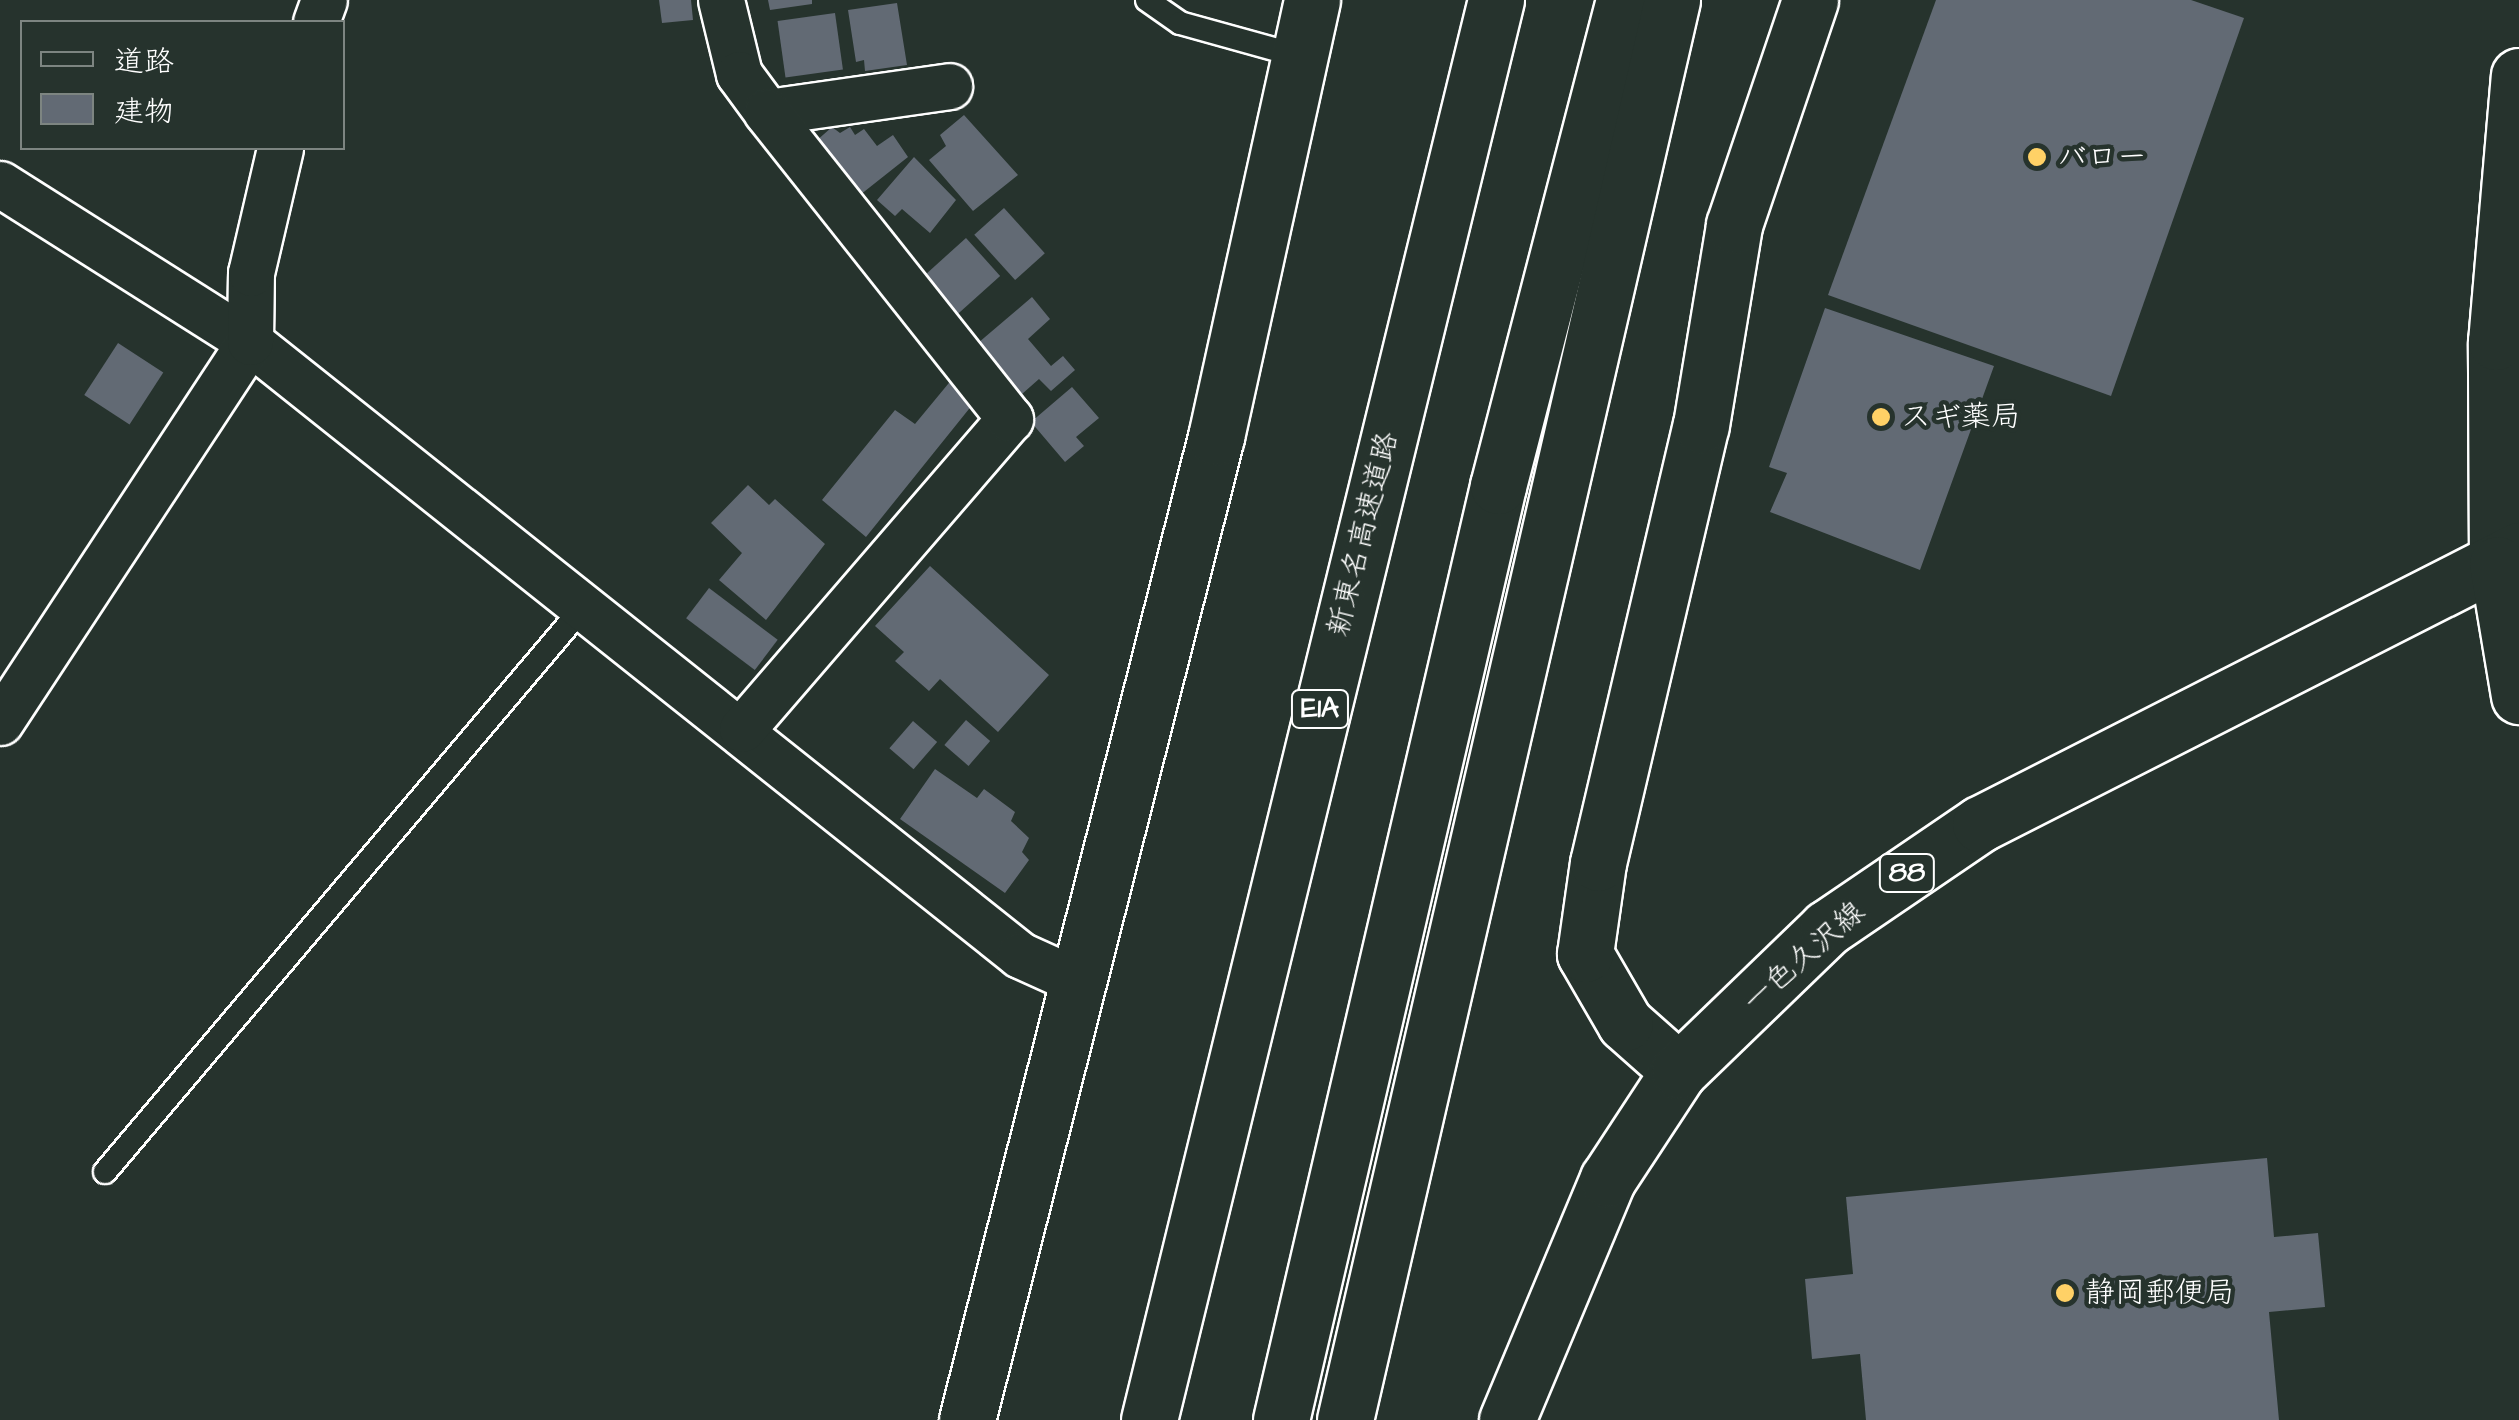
<!DOCTYPE html>
<meta charset="utf-8">
<style>
body{margin:0}
#map{position:relative;width:2519px;height:1420px;overflow:hidden;background:#26332d;font-family:"Architects Daughter","Klee One",sans-serif}
div>[style]{position:absolute}
[style*='--x']{left:calc(var(--x)*1px);top:calc(var(--y)*1px);width:calc(var(--w)*1px);rotate:calc(var(--a)*1deg)}
.building>*{inset:0;background:#626a74;transform-origin:0 0}
.roads{filter:drop-shadow(2px 0 #fff) drop-shadow(-2px 0 #fff) drop-shadow(0 2px #fff) drop-shadow(0 -2px #fff)}
.lane>*{height:22px;margin:-11px;padding:0 11px;transform-origin:11px;border-radius:11px;background:#26332d}
.street>*{height:45px;margin:-22.5px;padding:0 22.5px;transform-origin:22.5px;border-radius:22.5px;background:#26332d}
.secondary>*{height:55px;margin:-27.5px;padding:0 27.5px;transform-origin:27.5px;border-radius:27.5px;background:#26332d}
.primary>*{height:55px;margin:-27.5px;padding:0 27.5px;transform-origin:27.5px;border-radius:27.5px;background:#26332d}
.highway>*{height:55px;margin:-27.5px;padding:0 27.5px;transform-origin:27.5px;border-radius:27.5px;background:#26332d}
.dots>*{width:28px;height:28px;translate:-50% -50%;box-sizing:border-box;border:5px solid #26332d;border-radius:50%}
span{translate:-50% -50%;white-space:nowrap;text-align:center;line-height:1.15;-webkit-text-stroke:9px #26332d;paint-order:stroke}
.shield-label span{padding:2px 8px;background:#26332d;border:2px solid;border-radius:8px;-webkit-text-stroke-width:0}
.shield-label{font-size:28px;color:#fff;font-weight:700}
.poi-label{font-size:30px;color:#fff}
.left{translate:0 -50%;text-align:left}
.street-label{font-size:30px;color:#fff}
.legend{position:absolute;left:20px;top:20px;width:325px;height:130px;box-sizing:border-box;background:#26332d;border:2px solid #7d8581;margin:0;padding:12px 18px;list-style:none;font-size:30px;color:#fff}
.legend li{display:flex;align-items:center;gap:20px;height:50px}
.legend b{width:50px;border:2px solid #7d8581}
</style>
<div id="map">
<div class="building">
<div style="clip-path:polygon(659px 0,691px 0,693px 20px,662px 23px)"></div>
<div style="clip-path:polygon(768px 0,812px 0,812px 4px,770px 10px)"></div>
<div style="clip-path:polygon(1936px 0,2191px 0,2244px 18px,2111px 396px,1828px 295px)"></div>
<div style="clip-path:polygon(897px 3px,907px 65px,865px 71px,864px 60px,856px 62px,848px 10px)"></div>
<div style="left:835px;top:13px;width:57px;height:58px;rotate:82deg"></div>
<div style="clip-path:polygon(964px 115px,1018px 175px,973px 211px,929px 160px,946px 146px,940px 135px)"></div>
<div style="clip-path:polygon(832px 127px,840px 133px,850px 127px,855px 135px,864px 129px,877px 146px,893px 135px,908px 157px,860px 195px,815px 142px)"></div>
<div style="clip-path:polygon(914px 157px,956px 200px,930px 233px,902px 209px,895px 216px,877px 200px)"></div>
<div style="left:1004px;top:208px;width:61px;height:40px;rotate:48deg"></div>
<div style="left:966px;top:238px;width:51px;height:57px;rotate:48deg"></div>
<div style="clip-path:polygon(1032px 297px,1050px 319px,1028px 339px,1051px 366px,1063px 356px,1075px 370px,1051px 391px,1039px 379px,1022px 394px,978px 343px)"></div>
<div style="clip-path:polygon(1825px 308px,1994px 366px,1920px 570px,1770px 512px,1787px 473px,1769px 467px)"></div>
<div style="left:118px;top:343px;width:54px;height:62px;rotate:33deg"></div>
<div style="clip-path:polygon(953px 378px,977px 399px,866px 537px,822px 500px,895px 410px,915px 424px)"></div>
<div style="clip-path:polygon(1072px 387px,1099px 418px,1076px 437px,1084px 446px,1065px 462px,1031px 422px)"></div>
<div style="clip-path:polygon(748px 485px,769px 505px,775px 499px,825px 544px,766px 620px,719px 580px,742px 553px,711px 523px)"></div>
<div style="clip-path:polygon(930px 566px,1049px 675px,998px 732px,940px 679px,929px 691px,895px 661px,904px 652px,875px 626px)"></div>
<div style="left:709px;top:588px;width:86px;height:38px;rotate:37deg"></div>
<div style="left:966px;top:720px;width:32px;height:33px;rotate:41deg"></div>
<div style="left:913px;top:721px;width:32px;height:36px;rotate:41deg"></div>
<div style="clip-path:polygon(935px 769px,977px 798px,984px 789px,1015px 812px,1011px 821px,1029px 838px,1022px 852px,1029px 860px,1005px 893px,900px 819px)"></div>
<div style="clip-path:polygon(2267px 1158px,2274px 1237px,2318px 1233px,2325px 1307px,2269px 1312px,2279px 1420px,1866px 1420px,1860px 1354px,1812px 1359px,1805px 1279px,1853px 1274px,1846px 1197px)"></div>
</div>
<div class="roads">
<div class="lane">
<div style="--x:1147;--y:0;--w:40;--a:34.9"></div>
<div style="--x:1180;--y:23;--w:123;--a:15.5"></div>
<div style="--x:105;--y:1172;--w:743;--a:-49.75"></div>
</div>
<div class="street">
<div style="--x:721;--y:0;--w:76;--a:76.3"></div>
<div style="--x:739;--y:74;--w:47;--a:53.6"></div>
<div style="--x:767;--y:112;--w:184;--a:-8.1"></div>
<div style="--x:316;--y:22;--w:23;--a:-70"></div>
<div style="--x:0;--y:184;--w:296;--a:32.3"></div>
<div style="--x:250;--y:342;--w:984;--a:38.52"></div>
<div style="--x:1020;--y:955;--w:60;--a:24.4"></div>
<div style="--x:0;--y:722;--w:455;--a:-56.7"></div>
<div style="--x:250;--y:342;--w:69;--a:-89.2"></div>
<div style="--x:251;--y:273;--w:128;--a:-76.9"></div>
<div style="--x:742;--y:729;--w:410;--a:-49.2"></div>
<div style="--x:1010;--y:419;--w:392;--a:-128.4"></div>
</div>
<div class="secondary">
<div style="--x:1679;--y:1071;--w:72;--a:-138.4"></div>
<div style="--x:1625;--y:1023;--w:80;--a:-120.1"></div>
<div style="--x:1585;--y:954;--w:92;--a:-81.9"></div>
<div style="--x:1598;--y:863;--w:450;--a:-76.8"></div>
<div style="--x:1701;--y:425;--w:203;--a:-80.6"></div>
<div style="--x:1734;--y:225;--w:237;--a:-71.3"></div>
<div style="--x:967;--y:1420;--w:1014;--a:-75.79"></div>
<div style="--x:1216;--y:437;--w:447;--a:-77.6"></div>
</div>
<div class="primary">
<div style="--x:2497;--y:564;--w:222;--a:-90.3"></div>
<div style="--x:2496;--y:342;--w:267;--a:-85.1"></div>
<div style="--x:1507;--y:1420;--w:261;--a:-67.3"></div>
<div style="--x:1608;--y:1179;--w:129;--a:-56.7"></div>
<div style="--x:1679;--y:1071;--w:206;--a:-44"></div>
<div style="--x:1827;--y:928;--w:185;--a:-34.2"></div>
<div style="--x:1980;--y:824;--w:605;--a:-26.95"></div>
</div>
<div class="highway">
<div style="--x:2497;--y:564;--w:134;--a:80.5"></div>
<div style="--x:1149;--y:1420;--w:1462;--a:-76.27"></div>
<div style="--x:1281;--y:1420;--w:959;--a:-76.92"></div>
<div style="--x:1498;--y:486;--w:502;--a:-75.47"></div>
<div style="--x:1345;--y:1420;--w:1457;--a:-77.03"></div>
</div>
</div>
<div class="dots">
<div style="left:2037px;top:157px;background:#ffd166"></div>
<div style="left:1881px;top:417px;background:#ffd166"></div>
<div style="left:2065px;top:1293px;background:#ffd166"></div>
</div>
<div class="shield-label">
<span style="left:1320px;top:709px">E1A</span>
<span style="left:1907px;top:873px">88</span>
</div>
<div class="poi-label">
<span class="left" style="left:2057px;top:157px">バロー</span>
<span class="left" style="left:1901px;top:417px">スギ薬局</span>
<span class="left" style="left:2085px;top:1293px">静岡郵便局</span>
</div>
<div class="street-label">
<span style="left:1363px;top:534px;rotate:-76deg">新東名高速道路</span>
<span style="left:1804px;top:957px;rotate:-41deg">一色久沢線</span>
</div>
<ul class="legend">
<li><b style="height:12px;background:#26332d"></b>道路</li>
<li><b style="height:28px;background:#626a74"></b>建物</li>
</ul>
</div>
